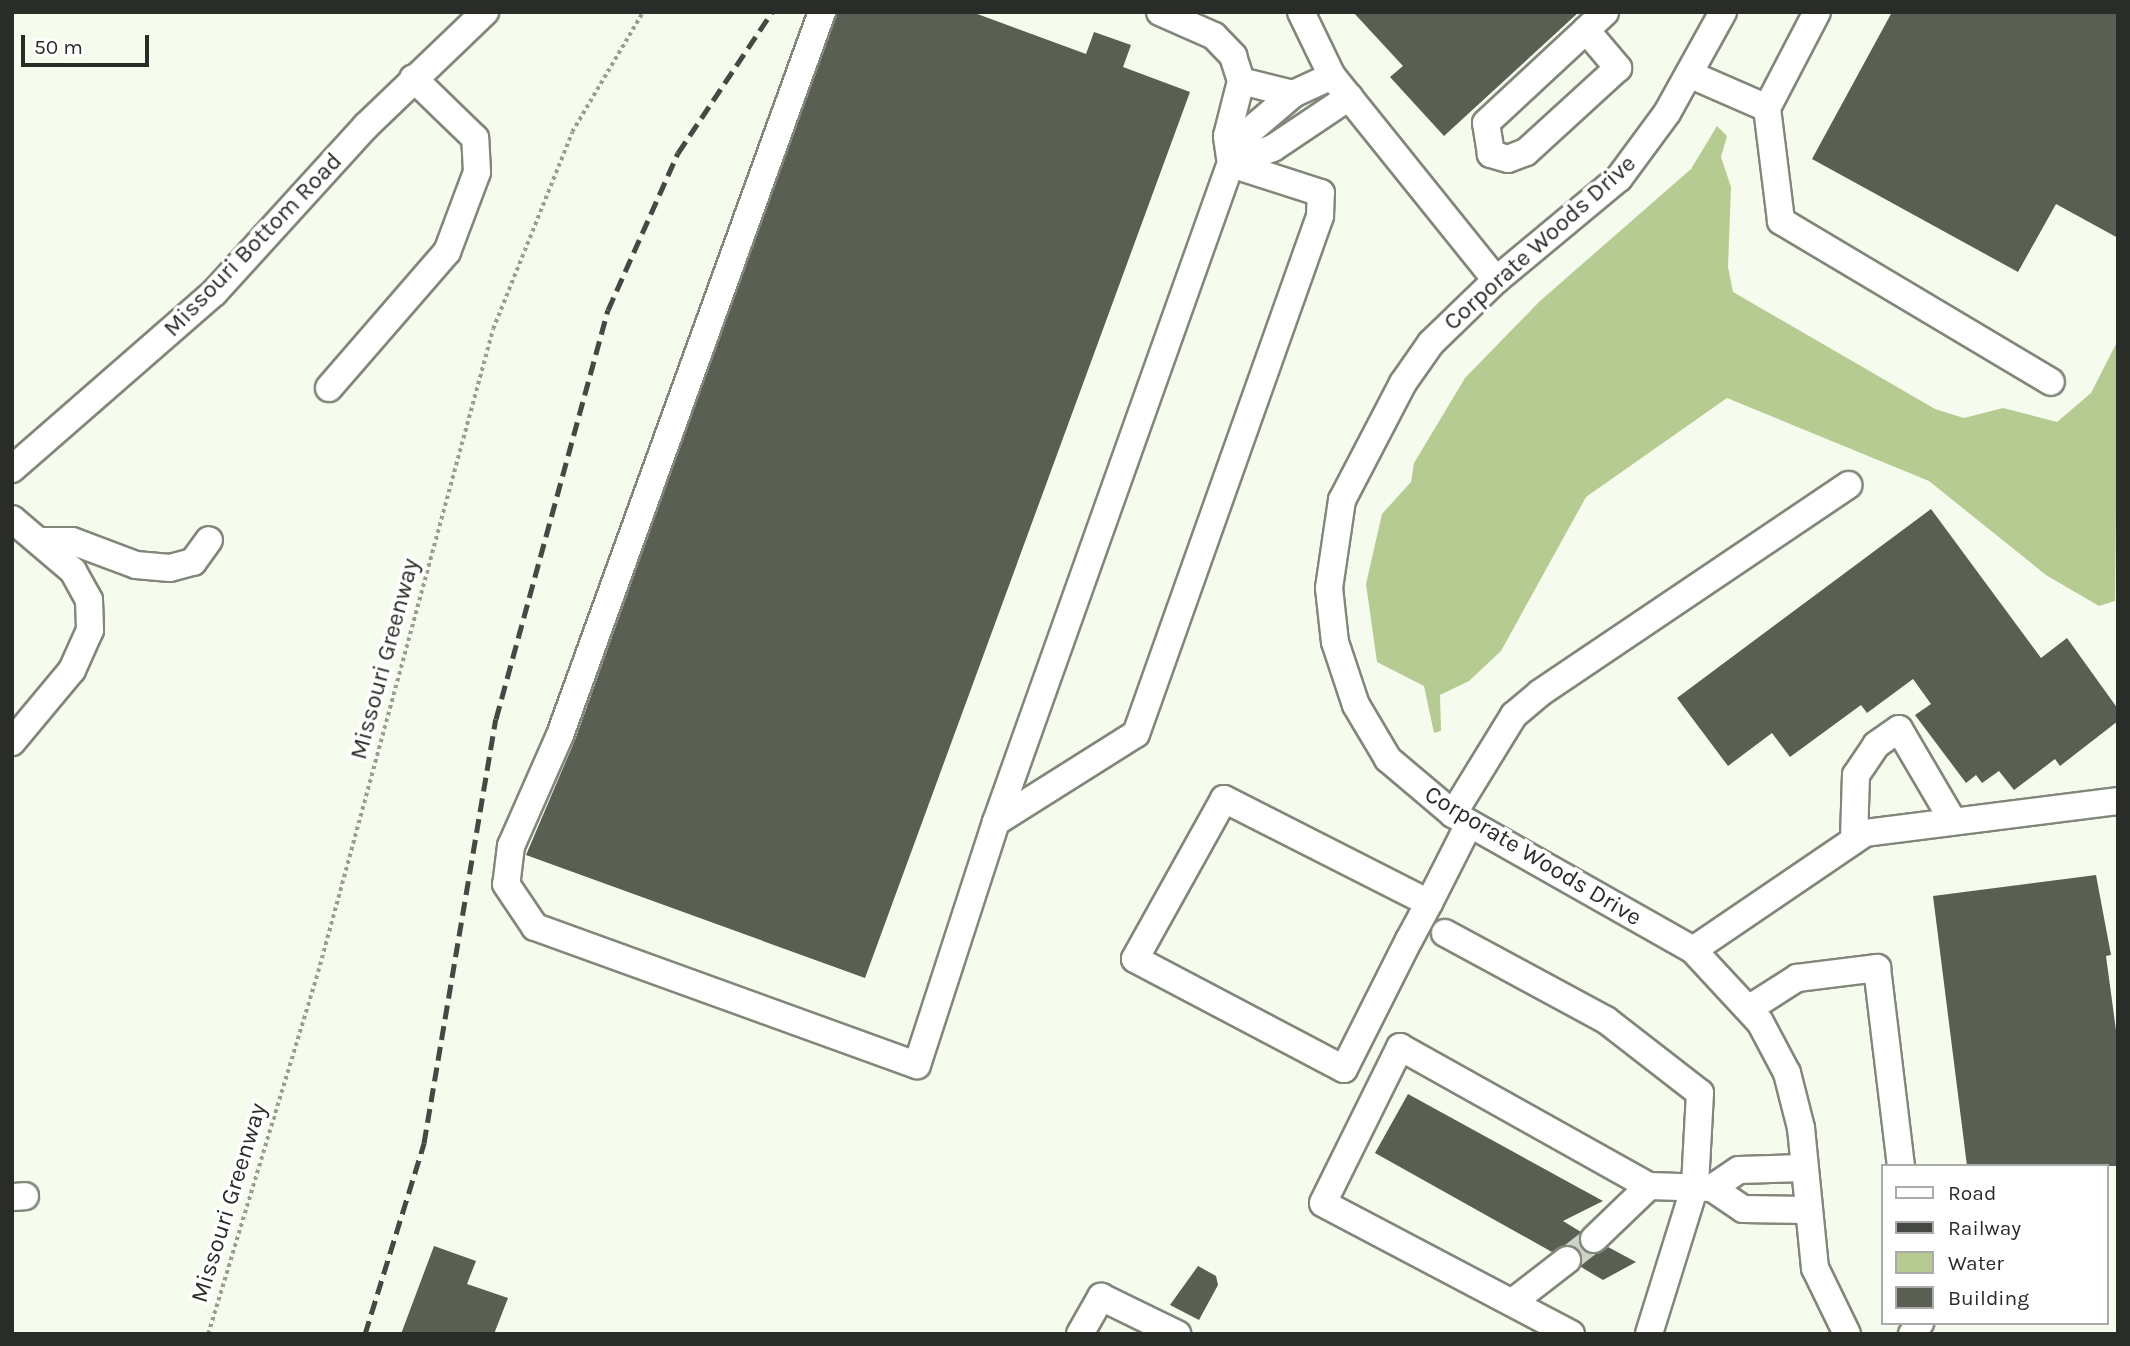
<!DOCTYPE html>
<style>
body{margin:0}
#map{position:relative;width:2130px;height:1346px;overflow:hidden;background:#f5fbed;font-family:Karla,sans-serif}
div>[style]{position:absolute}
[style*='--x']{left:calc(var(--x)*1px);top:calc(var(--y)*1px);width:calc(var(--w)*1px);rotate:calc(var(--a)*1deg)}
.water>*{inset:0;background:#b5cb92}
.building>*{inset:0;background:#5a5f53}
.minor-tunnel>*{height:26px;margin-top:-13px;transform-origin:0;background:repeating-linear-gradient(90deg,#ccd2c5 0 26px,transparent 0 39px)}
.path>*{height:3.5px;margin-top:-1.75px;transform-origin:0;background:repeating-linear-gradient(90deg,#999d93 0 3.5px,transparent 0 7px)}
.roads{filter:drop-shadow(2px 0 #82877a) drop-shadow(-2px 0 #82877a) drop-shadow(0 2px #82877a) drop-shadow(0 -2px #82877a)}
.minor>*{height:26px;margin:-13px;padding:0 13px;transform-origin:13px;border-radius:13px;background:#fff}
.rail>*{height:5px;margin-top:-2.5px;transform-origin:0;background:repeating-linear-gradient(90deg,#464943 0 14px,transparent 0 21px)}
span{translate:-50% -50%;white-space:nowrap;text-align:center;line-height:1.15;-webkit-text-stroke:7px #fff;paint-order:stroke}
.street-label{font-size:24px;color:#2a2c27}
.frame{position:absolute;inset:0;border:14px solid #2a2c27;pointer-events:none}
.legend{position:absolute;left:1881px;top:1164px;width:228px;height:161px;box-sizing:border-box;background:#fff;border:2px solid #aaaba9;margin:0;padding:9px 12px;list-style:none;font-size:21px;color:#2a2c27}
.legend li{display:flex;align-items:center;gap:14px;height:35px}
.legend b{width:35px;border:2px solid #aaaba9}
.scale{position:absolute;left:21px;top:35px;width:128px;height:32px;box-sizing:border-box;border:4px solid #2a2c27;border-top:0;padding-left:9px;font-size:21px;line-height:24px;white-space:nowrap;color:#2a2c27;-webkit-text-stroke:5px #fff;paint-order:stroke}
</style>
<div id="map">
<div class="water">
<div style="clip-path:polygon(1717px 126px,1727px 136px,1721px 157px,1731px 187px,1728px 267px,1733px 292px,1935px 409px,1964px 418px,2003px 408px,2057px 422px,2091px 393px,2118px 340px,2115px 601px,2099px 606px,2046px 575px,1929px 481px,1727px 398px,1586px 497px,1501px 651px,1469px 681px,1440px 695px,1441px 731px,1434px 733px,1424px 686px,1377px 662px,1366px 584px,1382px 514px,1411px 482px,1414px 463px,1465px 378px,1540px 301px,1691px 169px)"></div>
</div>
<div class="building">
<div style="clip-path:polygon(837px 12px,972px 12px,1086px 54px,1094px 32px,1131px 45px,1123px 67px,1190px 92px,865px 978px,526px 855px,575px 740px)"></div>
<div style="clip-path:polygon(1353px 12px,1579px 12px,1444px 136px,1390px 77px,1403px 66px)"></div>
<div style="clip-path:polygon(1892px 12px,2118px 12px,2118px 238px,2056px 204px,2018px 272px,1812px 159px)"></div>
<div style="clip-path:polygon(1931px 509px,2041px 658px,2067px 638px,2118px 709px,2118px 721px,2060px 766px,2055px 759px,2014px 790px,1999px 771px,1982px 783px,1976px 775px,1966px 783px,1915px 715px,1931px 704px,1913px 679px,1867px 713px,1861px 705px,1790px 757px,1772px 733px,1728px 766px,1677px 698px)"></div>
<div style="clip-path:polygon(2096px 875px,2111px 955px,2106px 956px,2118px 1045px,2118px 1166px,1967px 1166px,1933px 896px)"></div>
<div style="clip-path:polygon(1408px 1094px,1603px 1201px,1563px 1221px,1581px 1232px,1579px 1243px,1589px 1254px,1608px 1247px,1636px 1262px,1603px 1280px,1581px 1267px,1574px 1246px,1552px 1252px,1375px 1153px)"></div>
<div style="clip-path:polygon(434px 1246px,476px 1261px,467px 1284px,508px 1298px,494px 1334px,401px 1334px)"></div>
<div style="clip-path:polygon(1198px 1266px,1216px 1276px,1218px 1285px,1199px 1320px,1170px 1305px)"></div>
</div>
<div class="minor-tunnel">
<div style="--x:1567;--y:1260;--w:34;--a:-38"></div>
</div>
<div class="path">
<div style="--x:208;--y:1334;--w:378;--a:-73.1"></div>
<div style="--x:318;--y:972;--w:666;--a:-74.78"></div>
<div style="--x:493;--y:329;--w:212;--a:-68.1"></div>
<div style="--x:572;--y:132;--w:139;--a:-59.4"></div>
</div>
<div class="roads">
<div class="minor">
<div style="--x:822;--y:12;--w:769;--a:109.92"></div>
<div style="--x:560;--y:735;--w:121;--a:113.8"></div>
<div style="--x:511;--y:846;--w:38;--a:97"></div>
<div style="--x:506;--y:884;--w:52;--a:56"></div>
<div style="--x:535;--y:927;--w:406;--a:19.9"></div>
<div style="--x:917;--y:1065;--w:256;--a:-72"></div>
<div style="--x:996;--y:822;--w:724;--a:-70.39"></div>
<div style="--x:1239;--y:140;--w:71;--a:-40.4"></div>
<div style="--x:1293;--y:94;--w:43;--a:-24.8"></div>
<div style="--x:1160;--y:12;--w:59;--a:24"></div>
<div style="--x:1214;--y:36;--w:28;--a:46"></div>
<div style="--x:1233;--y:56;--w:26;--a:72"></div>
<div style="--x:1241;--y:81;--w:54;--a:14"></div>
<div style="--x:1301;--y:12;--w:71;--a:64.2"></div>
<div style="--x:1332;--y:76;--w:262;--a:51.2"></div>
<div style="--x:1723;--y:12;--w:115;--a:119"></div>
<div style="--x:1667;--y:113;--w:81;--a:126.4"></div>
<div style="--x:1619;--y:178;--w:160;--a:140.3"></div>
<div style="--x:1496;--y:280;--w:91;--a:135.9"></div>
<div style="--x:1431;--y:343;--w:49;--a:125"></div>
<div style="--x:1403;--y:383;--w:132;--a:117.5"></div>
<div style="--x:1342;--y:500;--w:89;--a:98.4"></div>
<div style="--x:1329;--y:588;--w:54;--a:83.7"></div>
<div style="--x:1335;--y:642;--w:66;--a:71.6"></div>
<div style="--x:1356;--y:705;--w:63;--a:59.3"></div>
<div style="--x:1388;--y:759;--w:85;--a:40.2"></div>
<div style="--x:1453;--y:814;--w:276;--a:29.5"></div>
<div style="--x:1693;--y:950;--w:98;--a:47.1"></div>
<div style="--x:1760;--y:1022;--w:58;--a:62.1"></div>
<div style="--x:1787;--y:1073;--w:57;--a:75.7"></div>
<div style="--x:1801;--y:1128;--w:141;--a:84.3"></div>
<div style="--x:1815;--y:1268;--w:73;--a:64.1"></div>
<div style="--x:1586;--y:30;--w:50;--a:49.9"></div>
<div style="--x:1618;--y:68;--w:125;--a:137.6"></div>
<div style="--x:1526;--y:152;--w:19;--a:159"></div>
<div style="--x:1508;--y:159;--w:18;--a:-164"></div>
<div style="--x:1491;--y:154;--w:31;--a:-99"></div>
<div style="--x:1486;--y:123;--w:137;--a:-42.9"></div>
<div style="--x:1586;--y:30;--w:26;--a:-43"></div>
<div style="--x:1689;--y:74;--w:85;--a:23.6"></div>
<div style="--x:1767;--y:108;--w:108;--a:-62.5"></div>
<div style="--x:1767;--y:108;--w:114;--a:82.9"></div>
<div style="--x:1781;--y:221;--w:314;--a:30.8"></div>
<div style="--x:1230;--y:158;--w:22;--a:-98"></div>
<div style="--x:1227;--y:136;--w:57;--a:-75.7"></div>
<div style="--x:1231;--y:164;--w:45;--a:-20.9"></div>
<div style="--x:1273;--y:148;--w:92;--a:-33.9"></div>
<div style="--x:329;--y:388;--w:180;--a:-49.1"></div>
<div style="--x:447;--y:252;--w:85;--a:-69.4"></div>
<div style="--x:477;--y:172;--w:34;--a:-93"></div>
<div style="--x:475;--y:138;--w:86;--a:-135.9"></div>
<div style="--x:12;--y:469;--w:268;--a:-41.1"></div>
<div style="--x:214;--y:293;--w:226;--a:-47.7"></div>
<div style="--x:366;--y:126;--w:165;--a:-43.8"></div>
<div style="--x:12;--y:519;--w:80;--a:40.4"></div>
<div style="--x:73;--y:571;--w:33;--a:61"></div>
<div style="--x:89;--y:600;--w:30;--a:88"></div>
<div style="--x:90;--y:630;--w:44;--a:114.2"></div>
<div style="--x:72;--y:670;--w:94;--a:129.8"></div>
<div style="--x:41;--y:541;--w:31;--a:0"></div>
<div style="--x:72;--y:541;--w:68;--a:20.6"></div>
<div style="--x:136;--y:565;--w:34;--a:5"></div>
<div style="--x:170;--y:568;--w:24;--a:-15"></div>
<div style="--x:193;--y:562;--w:27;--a:-54"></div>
<div style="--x:1453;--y:814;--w:116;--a:-58.4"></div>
<div style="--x:1514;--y:715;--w:34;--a:-40"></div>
<div style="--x:1540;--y:693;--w:372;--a:-34"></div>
<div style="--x:996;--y:822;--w:165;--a:-32.2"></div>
<div style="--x:1136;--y:734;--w:550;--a:-70.44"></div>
<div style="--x:1320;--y:216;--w:23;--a:-88"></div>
<div style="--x:1321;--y:193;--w:95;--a:-162.1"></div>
<div style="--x:1854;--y:839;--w:64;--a:-88.2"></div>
<div style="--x:1856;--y:775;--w:36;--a:-56"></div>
<div style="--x:1876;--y:745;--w:28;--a:-35"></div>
<div style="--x:1899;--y:729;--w:107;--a:59.6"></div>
<div style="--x:1429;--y:903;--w:230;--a:-153.1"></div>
<div style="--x:1224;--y:799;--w:183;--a:119.1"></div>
<div style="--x:1135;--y:959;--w:236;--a:27.8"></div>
<div style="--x:1344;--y:1069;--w:144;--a:-63.3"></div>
<div style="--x:1409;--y:940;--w:42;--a:-61.6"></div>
<div style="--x:1429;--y:903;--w:89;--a:-63.1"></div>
<div style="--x:1445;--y:933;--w:183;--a:28.4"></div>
<div style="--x:1606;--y:1020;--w:119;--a:37.8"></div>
<div style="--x:1700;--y:1093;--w:93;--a:93.1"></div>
<div style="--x:1695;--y:1186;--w:155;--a:107.3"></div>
<div style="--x:1693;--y:950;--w:208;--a:-34.2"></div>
<div style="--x:1865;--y:833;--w:255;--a:-7.2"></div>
<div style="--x:1750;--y:1008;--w:56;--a:-32.6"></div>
<div style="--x:1797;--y:978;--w:81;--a:-7.1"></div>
<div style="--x:1877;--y:968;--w:199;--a:83.1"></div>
<div style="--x:1712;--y:1188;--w:32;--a:-34"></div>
<div style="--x:1739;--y:1170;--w:65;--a:-1.8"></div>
<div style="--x:12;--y:1197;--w:13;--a:-4"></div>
<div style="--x:1594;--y:1239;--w:76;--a:-43.9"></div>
<div style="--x:1649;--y:1186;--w:63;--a:1.8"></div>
<div style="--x:1712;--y:1188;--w:37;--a:34"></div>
<div style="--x:1743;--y:1209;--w:63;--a:0.9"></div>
<div style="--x:1514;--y:1301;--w:67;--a:-37.7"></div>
<div style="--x:1080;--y:1334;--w:43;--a:-60.4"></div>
<div style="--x:1101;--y:1297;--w:85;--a:26"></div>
<div style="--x:1571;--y:1334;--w:280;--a:-152.2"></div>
<div style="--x:1323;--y:1203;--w:174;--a:-63.7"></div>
<div style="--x:1400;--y:1047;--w:285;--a:29.2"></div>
<div style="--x:1912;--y:1334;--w:14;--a:-54"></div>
</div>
</div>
<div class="rail">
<div style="--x:365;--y:1334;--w:200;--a:-72.8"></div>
<div style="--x:424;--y:1143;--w:430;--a:-80.4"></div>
<div style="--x:496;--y:719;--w:424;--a:-74.7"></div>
<div style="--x:608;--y:310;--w:172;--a:-66"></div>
<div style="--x:678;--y:153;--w:169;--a:-56.3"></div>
</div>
<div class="street-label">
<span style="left:1540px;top:243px;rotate:-42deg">Corporate Woods Drive</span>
<span style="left:253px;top:245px;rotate:-46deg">Missouri Bottom Road</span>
<span style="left:385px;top:659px;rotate:-75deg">Missouri Greenway</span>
<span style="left:1533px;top:856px;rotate:31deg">Corporate Woods Drive</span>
<span style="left:229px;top:1203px;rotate:-73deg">Missouri Greenway</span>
</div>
<div class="frame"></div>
<ul class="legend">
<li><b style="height:9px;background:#fff"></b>Road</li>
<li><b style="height:9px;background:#464943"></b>Railway</li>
<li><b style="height:19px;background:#b5cb92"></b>Water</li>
<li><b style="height:19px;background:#5a5f53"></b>Building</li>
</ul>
<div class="scale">50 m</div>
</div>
